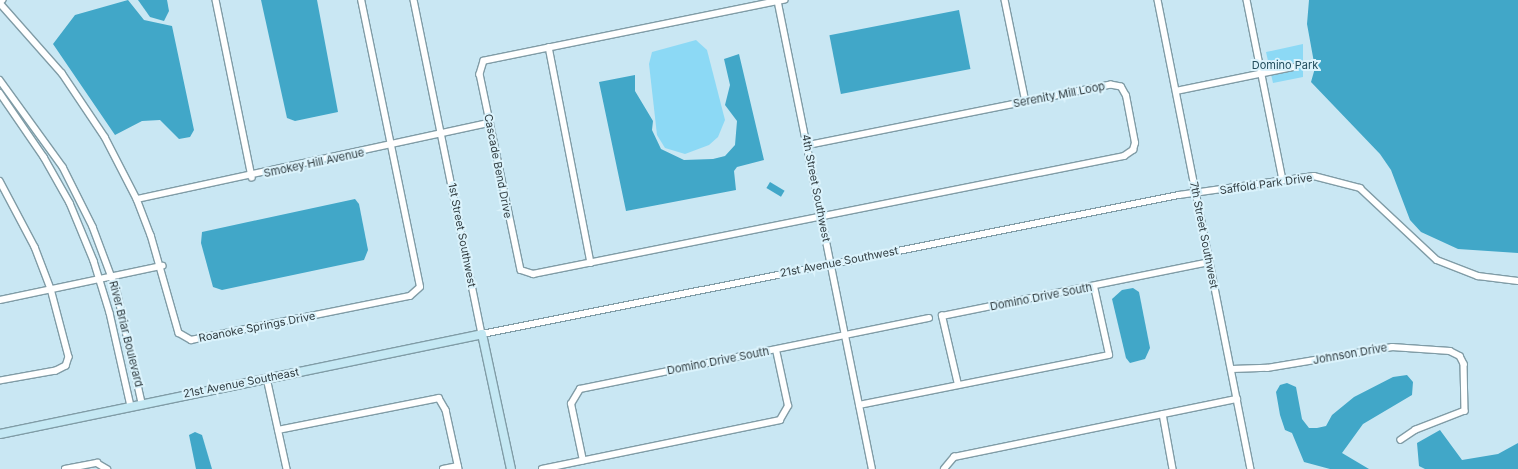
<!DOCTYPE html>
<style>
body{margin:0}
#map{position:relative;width:1518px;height:469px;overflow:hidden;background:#c9e7f3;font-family:Inter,sans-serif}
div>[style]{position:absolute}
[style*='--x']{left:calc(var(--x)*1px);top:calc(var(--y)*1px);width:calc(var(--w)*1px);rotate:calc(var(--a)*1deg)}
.green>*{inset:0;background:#8cd9f5}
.water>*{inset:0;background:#41a7c8;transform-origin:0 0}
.roads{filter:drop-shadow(1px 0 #809ca6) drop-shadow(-1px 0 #809ca6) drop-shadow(0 1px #809ca6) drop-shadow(0 -1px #809ca6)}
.street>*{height:5.5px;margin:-2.75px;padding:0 2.75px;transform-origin:2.75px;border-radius:2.75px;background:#fff}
.secondary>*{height:8px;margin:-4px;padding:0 4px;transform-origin:4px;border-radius:4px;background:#c4e8f3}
span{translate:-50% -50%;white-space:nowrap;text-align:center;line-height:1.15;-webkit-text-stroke:4px #dbf3fc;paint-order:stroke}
.park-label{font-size:11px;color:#224d5c}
.street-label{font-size:11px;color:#303c40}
</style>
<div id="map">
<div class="green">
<div style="clip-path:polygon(696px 40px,707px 50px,725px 120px,718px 137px,709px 145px,685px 154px,665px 148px,657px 135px,649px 64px,652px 52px)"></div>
<div style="clip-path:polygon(1303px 44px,1303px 77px,1273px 83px,1266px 52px)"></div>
</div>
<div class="water">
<div style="clip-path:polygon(128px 0,144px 20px,172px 26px,194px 130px,190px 137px,179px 139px,160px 120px,142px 121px,115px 135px,53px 44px,75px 15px)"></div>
<div style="clip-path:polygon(138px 0,167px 0,169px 11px,164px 21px,150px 17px)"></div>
<div style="clip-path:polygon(261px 0,317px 0,338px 112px,295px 121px,287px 118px)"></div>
<div style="clip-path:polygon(1309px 0,1518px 0,1518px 253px,1458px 249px,1421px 232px,1410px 220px,1391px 170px,1380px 154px,1311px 82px,1315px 68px,1307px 24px)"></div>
<div style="left:959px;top:10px;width:60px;height:132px;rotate:79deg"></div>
<div style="clip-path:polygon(739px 54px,764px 160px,737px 167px,734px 171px,736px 190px,626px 211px,599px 82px,635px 75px,635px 91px,653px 121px,652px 130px,661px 149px,684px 160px,713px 159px,725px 156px,735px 145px,737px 121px,725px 105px,730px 85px,724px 59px)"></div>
<div style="left:770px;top:182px;width:17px;height:7px;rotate:31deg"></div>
<div style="clip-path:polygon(355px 199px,359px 204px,368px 250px,364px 260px,222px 290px,213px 287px,201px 243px,202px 232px)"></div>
<div style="clip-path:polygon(1133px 288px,1139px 292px,1150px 348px,1145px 359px,1130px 363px,1126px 358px,1112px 299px,1122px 290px)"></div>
<div style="clip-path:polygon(1407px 375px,1413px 382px,1412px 395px,1363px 424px,1342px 453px,1369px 469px,1330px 469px,1304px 462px,1292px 433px,1285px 430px,1280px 415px,1276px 392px,1280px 385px,1287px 383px,1296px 387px,1302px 419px,1309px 428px,1317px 428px,1326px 426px,1332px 415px,1354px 397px,1393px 377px)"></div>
<div style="clip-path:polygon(1440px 430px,1462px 460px,1498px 454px,1518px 443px,1518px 469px,1425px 469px,1419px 466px,1417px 443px)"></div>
<div style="clip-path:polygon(195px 432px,202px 435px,212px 469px,196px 469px,189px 435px)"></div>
</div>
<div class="roads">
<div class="street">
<div style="--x:3;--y:0;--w:4;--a:135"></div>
<div style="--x:0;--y:3;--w:94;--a:48.5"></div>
<div style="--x:62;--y:73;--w:77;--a:56.1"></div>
<div style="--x:105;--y:137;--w:70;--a:62.7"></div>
<div style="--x:137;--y:199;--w:39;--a:69"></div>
<div style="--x:151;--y:235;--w:102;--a:74.1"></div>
<div style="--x:179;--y:333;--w:14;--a:30"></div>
<div style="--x:191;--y:340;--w:223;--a:-11.4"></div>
<div style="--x:410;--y:296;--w:13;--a:-42"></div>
<div style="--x:420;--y:287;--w:293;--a:-101.6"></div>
<div style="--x:216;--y:0;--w:181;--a:78.5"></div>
<div style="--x:414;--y:0;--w:341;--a:78.5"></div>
<div style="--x:482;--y:334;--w:711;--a:-11.28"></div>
<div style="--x:1179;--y:195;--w:136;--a:-8"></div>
<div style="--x:1314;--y:176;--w:48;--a:14.6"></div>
<div style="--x:1360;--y:188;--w:105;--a:43.1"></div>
<div style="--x:1437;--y:260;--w:44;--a:21.3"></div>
<div style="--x:1478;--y:276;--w:40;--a:7.1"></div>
<div style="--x:785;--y:0;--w:307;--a:168.5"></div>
<div style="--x:484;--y:61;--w:14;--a:107"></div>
<div style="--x:480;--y:74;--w:200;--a:78.2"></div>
<div style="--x:521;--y:270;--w:13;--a:18"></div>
<div style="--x:533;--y:274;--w:603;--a:-11.29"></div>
<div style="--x:1124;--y:156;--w:11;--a:-34"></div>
<div style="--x:1133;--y:150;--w:7;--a:-74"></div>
<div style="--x:1135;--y:143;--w:48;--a:-100.8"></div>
<div style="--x:1126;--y:96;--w:10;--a:-119"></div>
<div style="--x:1121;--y:87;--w:10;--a:-169"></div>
<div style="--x:1111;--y:85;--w:310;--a:168.7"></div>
<div style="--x:1005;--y:0;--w:104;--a:78.4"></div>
<div style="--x:1158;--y:0;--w:478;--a:78.8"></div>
<div style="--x:1247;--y:0;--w:184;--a:78.7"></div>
<div style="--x:778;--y:1;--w:477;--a:78.6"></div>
<div style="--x:549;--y:47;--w:220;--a:79"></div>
<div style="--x:0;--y:80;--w:107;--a:54.1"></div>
<div style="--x:63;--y:167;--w:67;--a:63.4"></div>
<div style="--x:93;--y:227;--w:68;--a:69.4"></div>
<div style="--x:117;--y:291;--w:115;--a:77.4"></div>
<div style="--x:1176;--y:91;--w:119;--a:-11.6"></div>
<div style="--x:0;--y:93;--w:78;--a:55.5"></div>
<div style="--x:44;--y:157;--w:53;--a:60.5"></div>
<div style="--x:70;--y:203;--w:63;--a:67.5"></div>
<div style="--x:94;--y:261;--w:54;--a:72.9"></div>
<div style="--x:110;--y:313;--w:95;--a:77.3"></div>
<div style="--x:0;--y:181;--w:75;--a:62.1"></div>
<div style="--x:35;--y:247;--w:45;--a:69.1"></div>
<div style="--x:51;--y:289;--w:70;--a:75.2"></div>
<div style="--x:69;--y:357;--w:9;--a:108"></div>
<div style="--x:66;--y:366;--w:11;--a:153"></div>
<div style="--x:56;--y:371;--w:57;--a:169.9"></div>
<div style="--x:137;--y:199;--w:361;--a:-12.2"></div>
<div style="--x:0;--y:300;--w:166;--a:-11.9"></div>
<div style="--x:1232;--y:369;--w:35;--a:-2"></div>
<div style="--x:1267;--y:368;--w:127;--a:-9.5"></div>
<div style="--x:1392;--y:347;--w:58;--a:3.9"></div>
<div style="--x:1450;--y:351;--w:11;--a:27"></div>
<div style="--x:1460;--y:356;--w:9;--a:63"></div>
<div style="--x:1464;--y:364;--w:47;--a:88.8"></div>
<div style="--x:1465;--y:411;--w:53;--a:158.8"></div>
<div style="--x:1416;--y:430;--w:18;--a:146"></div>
<div style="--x:267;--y:378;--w:93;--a:77.6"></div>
<div style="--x:958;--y:385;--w:71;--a:-103.1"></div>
<div style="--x:942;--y:316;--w:272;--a:-11.4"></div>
<div style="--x:859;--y:405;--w:255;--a:-11.3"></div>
<div style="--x:1109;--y:355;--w:70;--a:-102.4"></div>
<div style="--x:1163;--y:414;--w:56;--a:79.7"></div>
<div style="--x:278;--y:430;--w:164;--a:-11.2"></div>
<div style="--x:439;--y:398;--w:14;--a:60"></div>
<div style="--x:446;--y:410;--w:60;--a:77.6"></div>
<div style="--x:583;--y:461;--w:58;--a:-101.9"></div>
<div style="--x:571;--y:404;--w:17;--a:-59"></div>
<div style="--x:580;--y:389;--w:356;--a:-11.5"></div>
<div style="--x:65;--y:469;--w:33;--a:-11"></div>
<div style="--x:97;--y:463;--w:12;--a:31"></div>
<div style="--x:443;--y:469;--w:15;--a:-11"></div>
<div style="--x:542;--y:469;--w:243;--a:-11.6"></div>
<div style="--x:780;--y:420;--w:16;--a:-60"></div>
<div style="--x:788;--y:406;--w:57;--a:-102.1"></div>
<div style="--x:944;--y:469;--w:16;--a:-50"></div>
<div style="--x:954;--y:457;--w:289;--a:-11.6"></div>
</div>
<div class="secondary">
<div style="--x:0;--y:434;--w:492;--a:-11.7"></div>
<div style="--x:482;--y:334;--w:138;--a:77.9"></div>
</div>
</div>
<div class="park-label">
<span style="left:1285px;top:65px">Domino Park</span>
</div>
<div class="street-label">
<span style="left:1059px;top:95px;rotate:-11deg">Serenity Mill Loop</span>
<span style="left:314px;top:163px;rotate:-12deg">Smokey Hill Avenue</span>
<span style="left:498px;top:166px;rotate:79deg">Cascade Bend Drive</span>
<span style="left:1266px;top:184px;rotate:-8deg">Saffold Park Drive</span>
<span style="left:816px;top:188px;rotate:79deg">4th Street Southwest</span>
<span style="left:462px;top:235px;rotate:79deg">1st Street Southwest</span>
<span style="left:1204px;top:235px;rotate:79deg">7th Street Southwest</span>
<span style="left:839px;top:262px;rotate:-11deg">21st Avenue Southwest</span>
<span style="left:1041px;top:297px;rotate:-11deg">Domino Drive South</span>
<span style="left:257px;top:327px;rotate:-11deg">Roanoke Springs Drive</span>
<span style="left:126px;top:334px;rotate:76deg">River Briar Boulevard</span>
<span style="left:1350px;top:354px;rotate:-10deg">Johnson Drive</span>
<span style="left:718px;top:361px;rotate:-11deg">Domino Drive South</span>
<span style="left:241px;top:383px;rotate:-11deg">21st Avenue Southeast</span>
</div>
</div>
